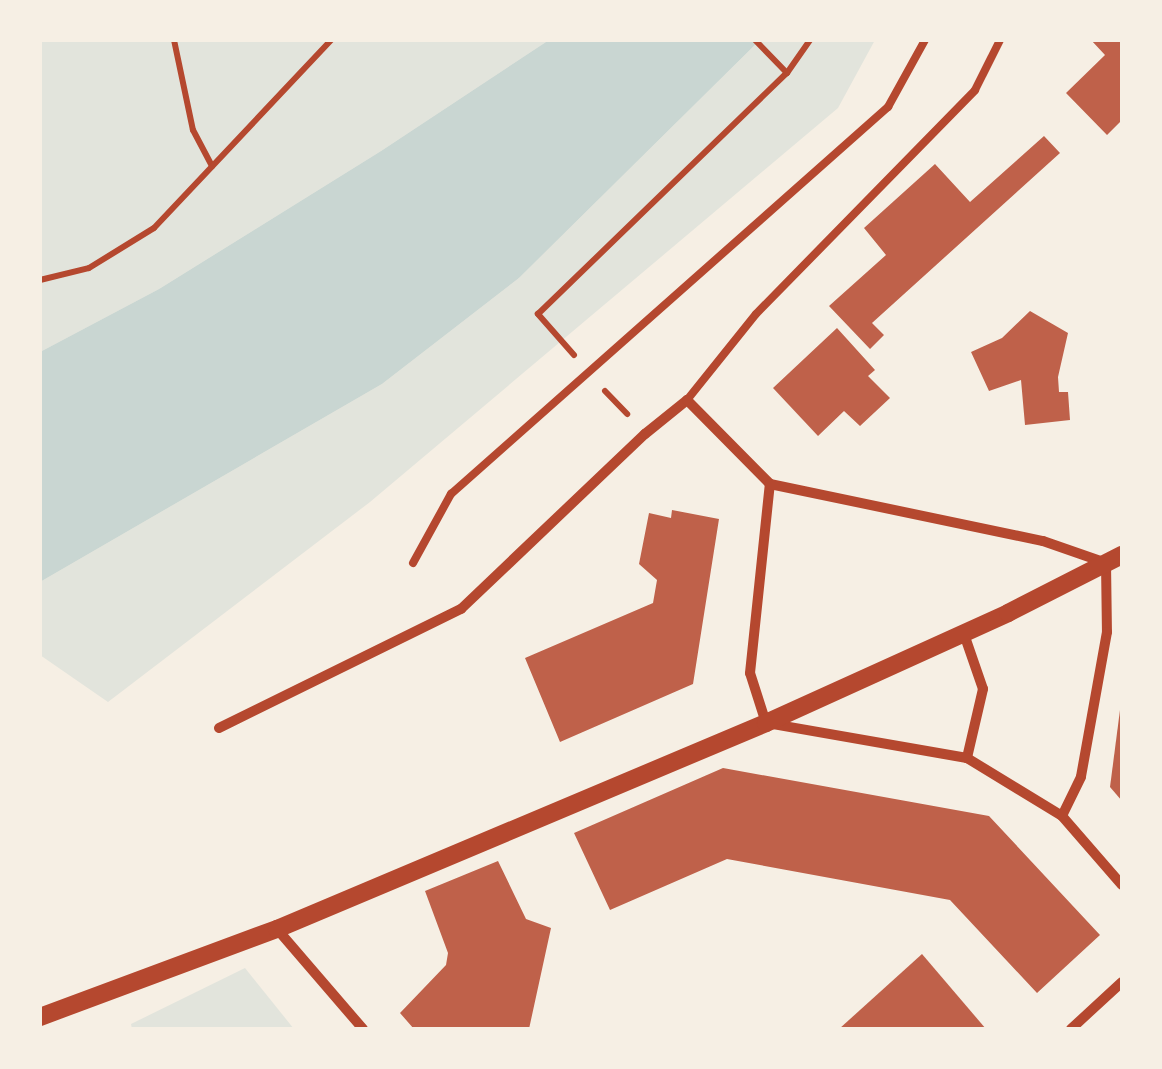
<!DOCTYPE html>
<style>
body{margin:0}
#map{position:relative;width:1162px;height:1069px;overflow:hidden;background:#f6efe4;font-family:"Open Sans",sans-serif}
div>[style]{position:absolute}
[style*='--x']{left:calc(var(--x)*1px);top:calc(var(--y)*1px);width:calc(var(--w)*1px);rotate:calc(var(--a)*1deg)}
.green>*{inset:0;background:#e2e4dc}
.water>*{inset:0;background:#c9d6d2}
.building>*{inset:0;background:#bf614a}
.path>*{height:6px;margin:-3px;padding:0 3px;transform-origin:3px;border-radius:3px;background:#b5482f}
.service>*{height:8px;margin:-4px;padding:0 4px;transform-origin:4px;border-radius:4px;background:#b5482f}
.minor>*{height:10px;margin:-5px;padding:0 5px;transform-origin:5px;border-radius:5px;background:#b5482f}
.tertiary>*{height:18px;margin:-9px;padding:0 9px;transform-origin:9px;border-radius:9px;background:#b5482f}
span{translate:-50% -50%;white-space:nowrap;text-align:center;line-height:1.15;-webkit-text-stroke:9px #f6efe4;paint-order:stroke}
.frame{position:absolute;inset:0;border:42px solid #f6efe4;pointer-events:none}
</style>
<div id="map">
<div class="green">
<div style="clip-path:polygon(40px 40px,549px 40px,381px 151px,159px 289px,40px 352px)"></div>
<div style="clip-path:polygon(760px 40px,875px 40px,838px 108px,370px 502px,108px 702px,40px 655px,40px 582px,382px 384px,519px 278px)"></div>
<div style="clip-path:polygon(245px 968px,294px 1029px,132px 1029px,131px 1024px)"></div>
</div>
<div class="water">
<div style="clip-path:polygon(549px 40px,760px 40px,519px 278px,382px 384px,40px 582px,40px 352px,159px 289px,381px 151px)"></div>
</div>
<div class="building">
<div style="clip-path:polygon(1091px 40px,1122px 40px,1122px 120px,1107px 135px,1066px 93px,1105px 55px)"></div>
<div style="clip-path:polygon(1044px 136px,1060px 153px,872px 323px,884px 335px,870px 349px,829px 306px,886px 255px,864px 228px,935px 164px,970px 202px)"></div>
<div style="clip-path:polygon(1030px 311px,1068px 333px,1058px 377px,1059px 392px,1068px 392px,1070px 420px,1025px 425px,1021px 380px,989px 391px,971px 352px,1002px 338px)"></div>
<div style="clip-path:polygon(837px 328px,875px 370px,868px 376px,890px 398px,860px 426px,844px 411px,818px 436px,773px 388px)"></div>
<div style="clip-path:polygon(672px 510px,719px 519px,693px 684px,560px 742px,525px 658px,653px 603px,657px 580px,639px 564px,649px 513px,671px 518px)"></div>
<div style="clip-path:polygon(1120px 710px,1122px 710px,1122px 801px,1110px 787px)"></div>
<div style="clip-path:polygon(723px 768px,989px 816px,1100px 935px,1037px 993px,950px 900px,727px 859px,610px 910px,574px 833px)"></div>
<div style="clip-path:polygon(498px 861px,526px 919px,551px 928px,529px 1029px,414px 1029px,400px 1013px,446px 965px,448px 953px,425px 891px)"></div>
<div style="clip-path:polygon(922px 954px,986px 1029px,839px 1029px)"></div>
</div>
<div class="path">
<div style="--x:174;--y:40;--w:92;--a:78.1"></div>
<div style="--x:193;--y:130;--w:41;--a:62.2"></div>
<div style="--x:755;--y:40;--w:46;--a:45.9"></div>
<div style="--x:40;--y:280;--w:50;--a:-13.8"></div>
<div style="--x:89;--y:268;--w:76;--a:-31.6"></div>
<div style="--x:154;--y:228;--w:258;--a:-46.7"></div>
<div style="--x:574;--y:355;--w:55;--a:-131.3"></div>
<div style="--x:538;--y:314;--w:347;--a:-44.1"></div>
<div style="--x:787;--y:73;--w:40;--a:-55.1"></div>
<div style="--x:605;--y:391;--w:32;--a:46"></div>
</div>
<div class="service">
<div style="--x:687;--y:400;--w:110;--a:-51.3"></div>
<div style="--x:756;--y:314;--w:313;--a:-45.6"></div>
<div style="--x:975;--y:90;--w:56;--a:-63.4"></div>
<div style="--x:413;--y:563;--w:79;--a:-61.2"></div>
<div style="--x:451;--y:494;--w:584;--a:-41.53"></div>
<div style="--x:888;--y:107;--w:77;--a:-61.1"></div>
</div>
<div class="minor">
<div style="--x:964;--y:634;--w:58;--a:70.9"></div>
<div style="--x:983;--y:689;--w:71;--a:103.1"></div>
<div style="--x:967;--y:758;--w:111;--a:31.4"></div>
<div style="--x:1062;--y:816;--w:91;--a:49"></div>
<div style="--x:219;--y:728;--w:270;--a:-26.2"></div>
<div style="--x:461;--y:609;--w:254;--a:-43.6"></div>
<div style="--x:645;--y:434;--w:54;--a:-39"></div>
<div style="--x:687;--y:400;--w:118;--a:45.3"></div>
<div style="--x:967;--y:758;--w:204;--a:-170.1"></div>
<div style="--x:766;--y:723;--w:52;--a:-107.7"></div>
<div style="--x:750;--y:673;--w:190;--a:-84"></div>
<div style="--x:770;--y:484;--w:279;--a:11.8"></div>
<div style="--x:1043;--y:541;--w:67;--a:19.2"></div>
<div style="--x:1106;--y:563;--w:69;--a:89.2"></div>
<div style="--x:1107;--y:632;--w:147;--a:100.2"></div>
<div style="--x:1081;--y:777;--w:43;--a:116"></div>
<div style="--x:277;--y:929;--w:132;--a:49.3"></div>
<div style="--x:1071;--y:1029;--w:69;--a:-42.7"></div>
</div>
<div class="tertiary">
<div style="--x:40;--y:1017;--w:253;--a:-20.4"></div>
<div style="--x:277;--y:929;--w:531;--a:-22.84"></div>
<div style="--x:766;--y:723;--w:266;--a:-24.4"></div>
<div style="--x:1008;--y:613;--w:128;--a:-27"></div>
</div>
<div class="frame"></div>
</div>
